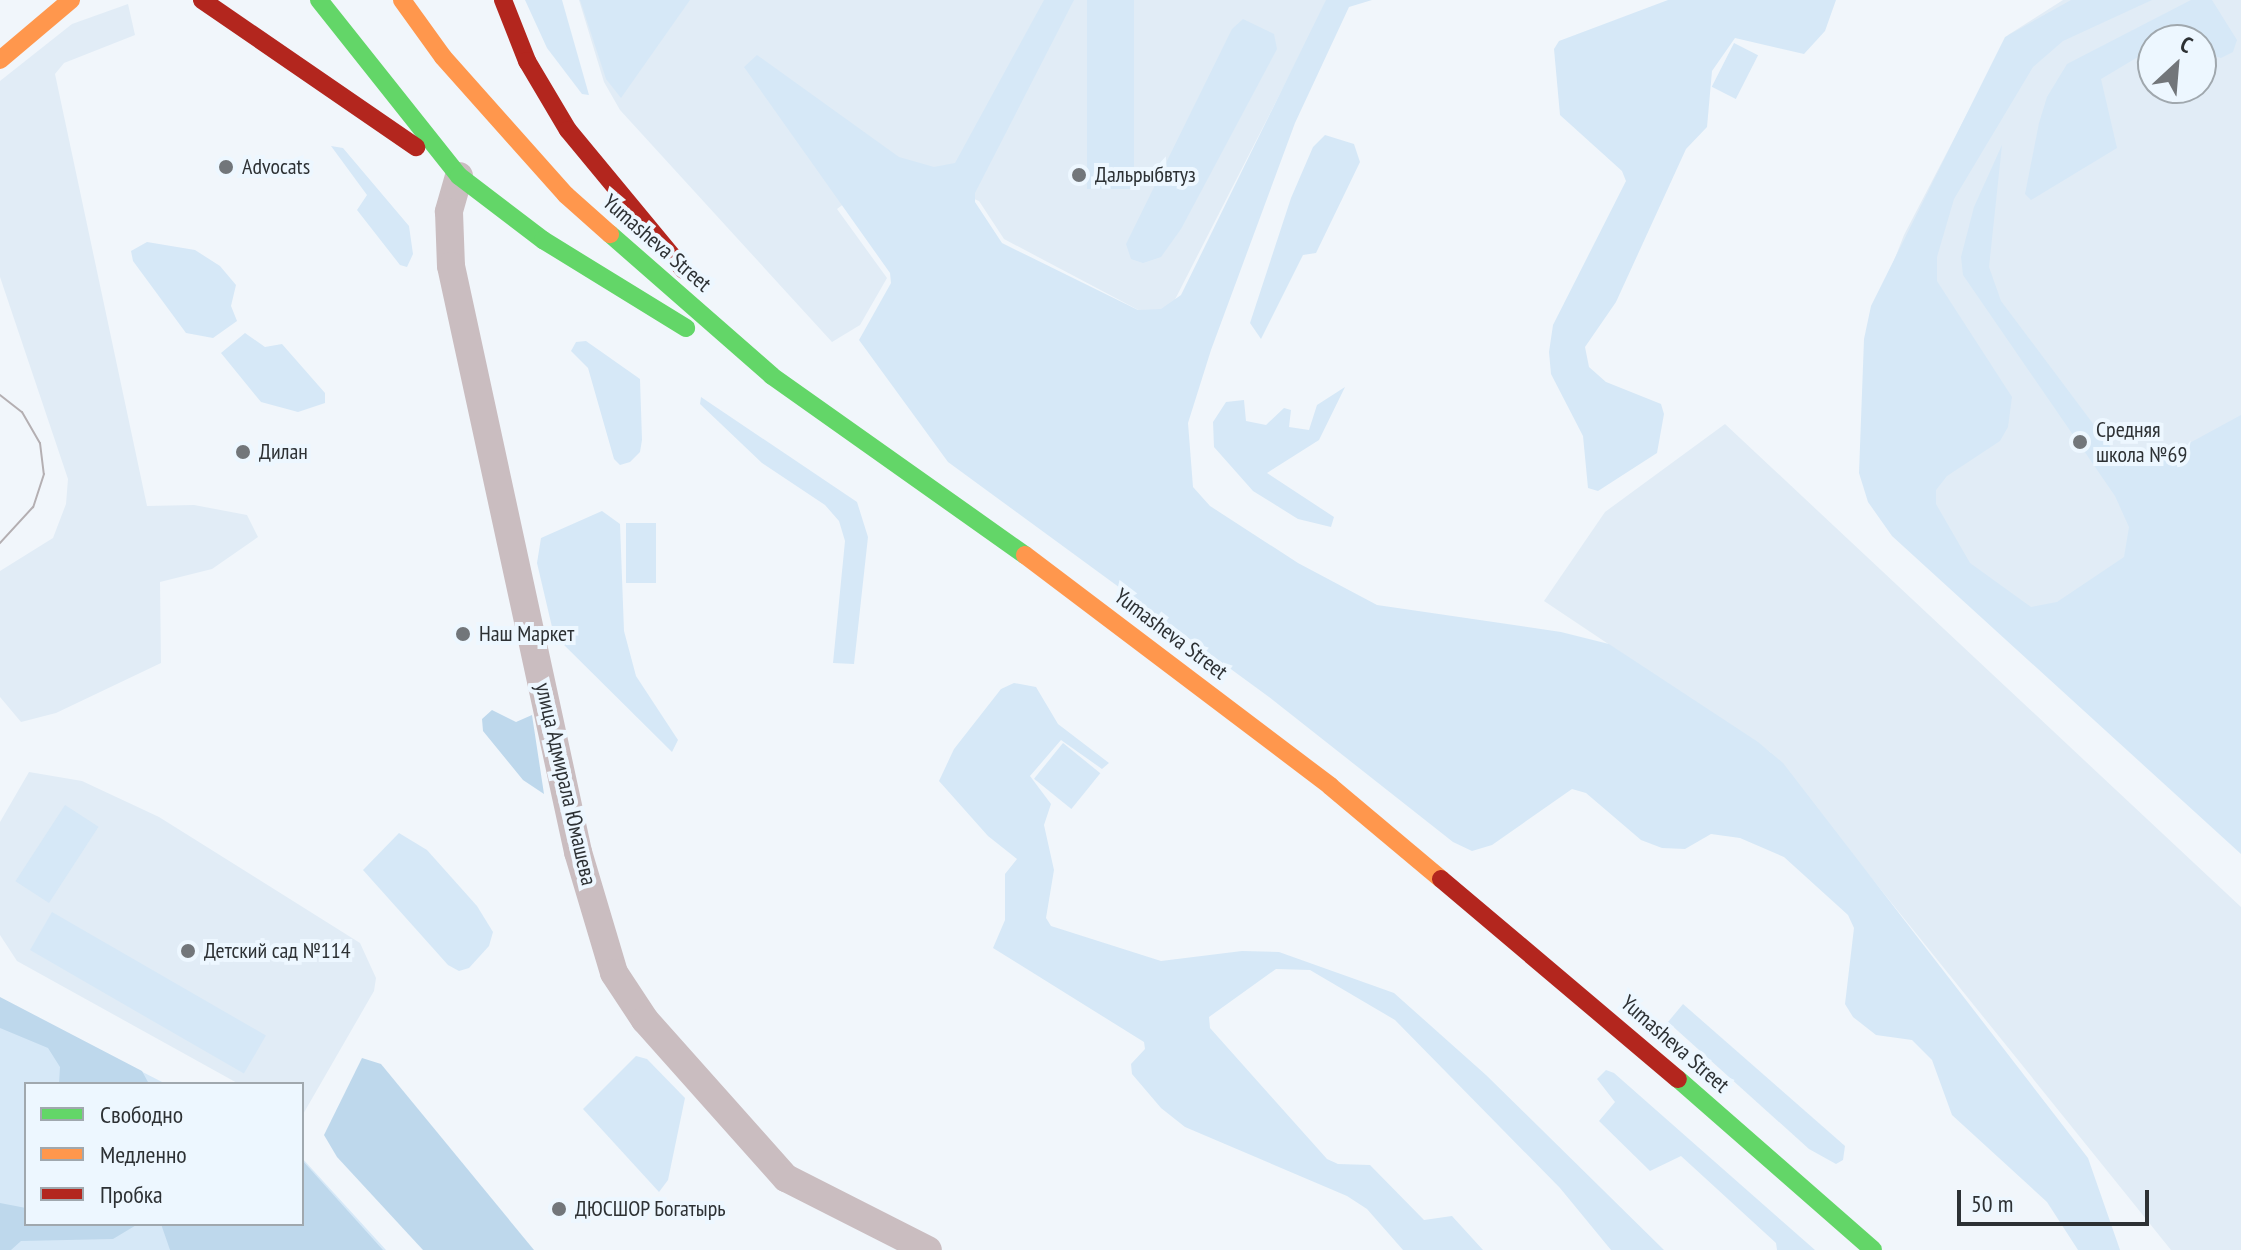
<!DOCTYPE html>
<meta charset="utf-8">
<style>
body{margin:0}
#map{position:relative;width:2241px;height:1250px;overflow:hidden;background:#f1f6fb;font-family:"PT Sans Narrow",sans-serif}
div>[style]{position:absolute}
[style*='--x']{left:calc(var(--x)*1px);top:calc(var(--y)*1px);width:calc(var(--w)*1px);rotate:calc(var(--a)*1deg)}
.built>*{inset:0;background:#e1ecf6}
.green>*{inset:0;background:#d6e8f7;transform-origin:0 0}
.forest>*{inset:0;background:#bed8ec}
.street>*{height:28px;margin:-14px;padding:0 14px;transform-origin:14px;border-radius:14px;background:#cabdc0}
.fast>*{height:18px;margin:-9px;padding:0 9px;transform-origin:9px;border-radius:9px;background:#63d668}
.slow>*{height:18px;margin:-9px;padding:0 9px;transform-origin:9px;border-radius:9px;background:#ff974d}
.jam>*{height:18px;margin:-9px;padding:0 9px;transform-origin:9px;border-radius:9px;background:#b3261e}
.tram>*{height:2px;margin:-1px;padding:0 1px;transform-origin:1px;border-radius:1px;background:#b4afb2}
.dots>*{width:22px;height:22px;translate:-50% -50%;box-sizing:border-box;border:4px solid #edf7ff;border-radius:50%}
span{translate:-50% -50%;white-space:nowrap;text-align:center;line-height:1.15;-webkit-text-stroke:8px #edf7ff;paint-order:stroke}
.poi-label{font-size:22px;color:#2d3134}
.left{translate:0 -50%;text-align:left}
.street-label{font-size:22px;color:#2d3134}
.legend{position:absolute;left:24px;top:1082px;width:280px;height:144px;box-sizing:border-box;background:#edf7ff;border:2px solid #a0a8ae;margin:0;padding:10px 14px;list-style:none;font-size:24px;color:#2d3134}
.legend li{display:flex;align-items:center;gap:16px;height:40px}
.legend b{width:40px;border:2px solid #a0a8ae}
.north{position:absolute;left:2137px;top:24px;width:80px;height:80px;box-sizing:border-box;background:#edf7ff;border:2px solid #a0a8ae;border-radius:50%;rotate:26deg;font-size:22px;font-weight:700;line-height:32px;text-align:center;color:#2d3134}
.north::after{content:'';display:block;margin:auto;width:28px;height:36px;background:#72767a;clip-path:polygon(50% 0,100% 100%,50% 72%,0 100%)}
.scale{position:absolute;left:1957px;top:1190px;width:192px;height:36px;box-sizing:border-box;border:4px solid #2d3134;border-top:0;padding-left:10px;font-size:24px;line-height:28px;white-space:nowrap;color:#2d3134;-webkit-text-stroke:6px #edf7ff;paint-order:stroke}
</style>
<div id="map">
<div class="built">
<div style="clip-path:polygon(579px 0,1328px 0,1163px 323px,1004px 239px,979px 201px,895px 165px,837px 209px,887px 278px,860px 325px,832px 342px,620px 110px,604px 82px)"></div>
<div style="clip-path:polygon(evenodd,2063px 0,2241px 0,2241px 737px,2178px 770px,1927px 523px,1874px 312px,1904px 235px,2008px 35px,2063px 0,2153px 40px,2201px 40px,2201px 88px,2153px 88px,2153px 40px)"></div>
<div style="clip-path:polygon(128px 4px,135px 35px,64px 63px,55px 74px,147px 506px,194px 505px,247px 515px,258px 537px,212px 569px,160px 582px,161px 663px,56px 713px,21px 722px,0 697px,0 571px,53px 538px,66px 504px,68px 479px,0 277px,0 81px,72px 24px)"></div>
<div style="clip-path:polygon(1725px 424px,2241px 907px,2241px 1250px,2171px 1250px,1770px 752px,1544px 601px,1605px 512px)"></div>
<div style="clip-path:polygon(29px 772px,82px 781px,159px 817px,360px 943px,376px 978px,374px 991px,302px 1116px,302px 1084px,239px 1084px,17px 961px,0 935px,0 822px)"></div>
</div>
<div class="green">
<div style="clip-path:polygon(525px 0,562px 0,589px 95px,582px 94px,547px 48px)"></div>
<div style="clip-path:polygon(580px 0,690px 0,621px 98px,606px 79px)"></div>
<div style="clip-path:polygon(1044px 0,1074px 0,975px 193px,975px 202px,1002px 243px,1138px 310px,1161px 309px,1181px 295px,1326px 0,1372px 0,1349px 7px,1295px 123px,1211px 350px,1188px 423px,1193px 487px,1210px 506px,1298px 563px,1377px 605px,1561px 632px,1609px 644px,1758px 742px,1783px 763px,2088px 1158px,2120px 1250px,2078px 1250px,2047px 1202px,1952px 1115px,1932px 1060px,1912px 1040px,1876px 1035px,1853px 1017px,1845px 1004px,1854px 928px,1848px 915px,1784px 857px,1740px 838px,1711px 834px,1685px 849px,1662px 848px,1641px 840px,1586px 793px,1572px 789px,1492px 845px,1472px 851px,1453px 842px,1269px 697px,948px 462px,859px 340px,891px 283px,890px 273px,744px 67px,757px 55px,899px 157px,934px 167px,955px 163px)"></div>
<div style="left:1087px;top:0;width:47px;height:189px"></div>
<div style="clip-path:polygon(1668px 0,1836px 0,1825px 31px,1804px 54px,1735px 38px,1712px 71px,1707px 127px,1686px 149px,1616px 302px,1585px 347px,1589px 367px,1606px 382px,1661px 404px,1664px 414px,1657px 453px,1598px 491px,1588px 488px,1583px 436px,1551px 374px,1549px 352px,1553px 325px,1626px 181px,1622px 171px,1560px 115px,1554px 49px,1559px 41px)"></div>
<div style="clip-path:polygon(2071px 0,2152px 0,2063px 41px,2033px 67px,1954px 199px,1937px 257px,1937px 281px,2012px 397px,2008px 427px,2000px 441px,1947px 476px,1936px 490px,1936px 504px,1970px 563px,2031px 607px,2057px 602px,2124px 557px,2129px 527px,2115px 496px,1963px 275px,1961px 257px,1974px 207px,2002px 145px,1989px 267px,2001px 301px,2112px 449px,2144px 461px,2162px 458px,2241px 415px,2241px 854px,1892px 536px,1868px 502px,1859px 473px,1864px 339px,1871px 306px,2005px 37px)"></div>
<div style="clip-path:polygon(2191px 0,2212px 0,2237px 40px,2233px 52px,2221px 58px,2212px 55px,2195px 31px,2186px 28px,2166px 40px,2153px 40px,2153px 48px,2101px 79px,2117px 148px,2031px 200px,2025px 194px,2039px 123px,2047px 97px,2067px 64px)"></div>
<div style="clip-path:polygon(1243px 19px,1274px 34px,1277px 49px,1181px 229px,1161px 257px,1143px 263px,1131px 259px,1126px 244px,1232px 29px)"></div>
<div style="left:1734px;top:43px;width:27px;height:49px;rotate:27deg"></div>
<div style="clip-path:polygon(1325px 135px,1354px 144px,1360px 162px,1316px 253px,1303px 255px,1261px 339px,1250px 323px,1291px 198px,1313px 147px)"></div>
<div style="clip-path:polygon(331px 146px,343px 148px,409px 226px,413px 254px,407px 267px,400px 265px,357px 210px,367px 195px)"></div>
<div style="clip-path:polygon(147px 242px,195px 250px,220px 266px,236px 285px,231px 306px,237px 321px,213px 338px,186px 333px,133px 261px,131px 251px)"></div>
<div style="clip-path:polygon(245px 333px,265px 347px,282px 344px,325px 393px,325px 403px,298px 412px,261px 402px,221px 353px)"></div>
<div style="clip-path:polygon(586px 341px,640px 379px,642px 440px,640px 452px,630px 462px,620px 465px,614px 459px,588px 368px,571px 351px,576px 342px)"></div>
<div style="clip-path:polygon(1345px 387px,1319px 440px,1267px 473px,1334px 517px,1331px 527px,1298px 519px,1253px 491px,1214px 447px,1213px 422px,1226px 402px,1244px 400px,1246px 421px,1266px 425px,1284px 408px,1291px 410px,1289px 427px,1309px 430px,1317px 405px)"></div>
<div style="clip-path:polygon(701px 397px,857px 502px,868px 537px,854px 664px,833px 663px,845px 541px,839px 521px,825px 505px,762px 463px,700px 404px)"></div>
<div style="clip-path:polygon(602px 511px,620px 524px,624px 631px,636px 676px,678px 740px,672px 752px,560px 641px,552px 627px,537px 563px,541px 538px)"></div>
<div style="left:626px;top:523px;width:30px;height:60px"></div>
<div style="clip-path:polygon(1014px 683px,1036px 687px,1058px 724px,1109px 763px,1102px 769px,1061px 740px,1030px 776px,1051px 804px,1044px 825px,1054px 870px,1046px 918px,1051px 926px,1161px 961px,1242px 951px,1279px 952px,1394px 993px,1486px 1075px,1664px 1250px,1611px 1250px,1560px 1188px,1395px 1020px,1310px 970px,1276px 969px,1209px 1017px,1210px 1028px,1327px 1159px,1338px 1164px,1370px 1165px,1424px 1220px,1452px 1216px,1483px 1250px,1403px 1250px,1367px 1209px,1347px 1196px,1185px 1127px,1161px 1108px,1132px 1074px,1131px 1064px,1145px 1049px,1144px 1042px,993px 948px,1005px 920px,1005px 874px,1017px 859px,988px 836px,939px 781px,954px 749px,1001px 689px)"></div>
<div style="left:1063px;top:743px;width:48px;height:46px;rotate:39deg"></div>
<div style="left:65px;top:805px;width:40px;height:91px;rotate:33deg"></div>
<div style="clip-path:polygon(399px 833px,427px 850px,477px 906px,493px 932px,489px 946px,469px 968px,459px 971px,448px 965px,363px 870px)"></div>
<div style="left:52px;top:912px;width:247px;height:44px;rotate:30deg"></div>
<div style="clip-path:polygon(0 999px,166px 1084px,26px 1084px,26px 1224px,302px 1224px,302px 1158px,386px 1250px,0 1250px)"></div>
<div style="clip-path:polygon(1683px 1004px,1845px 1146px,1843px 1160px,1836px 1164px,1809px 1149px,1668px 1022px)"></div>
<div style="clip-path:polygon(636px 1056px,647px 1059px,685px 1098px,668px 1180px,659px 1192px,583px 1109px)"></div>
<div style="clip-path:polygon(1606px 1070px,1614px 1073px,1815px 1250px,1777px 1250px,1776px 1243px,1681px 1156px,1650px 1171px,1599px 1121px,1615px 1102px,1597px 1079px)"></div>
</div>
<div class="forest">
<div style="clip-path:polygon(492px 710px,516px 722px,532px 715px,544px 794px,523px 780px,483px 731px,482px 719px)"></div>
<div style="clip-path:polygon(0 997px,142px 1071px,149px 1084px,59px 1084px,60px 1067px,48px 1048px,0 1028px)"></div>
<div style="clip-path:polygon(362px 1058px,381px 1064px,534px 1250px,423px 1250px,337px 1157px,324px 1135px)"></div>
<div style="clip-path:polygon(302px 1160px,383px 1250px,170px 1250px,161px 1224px,302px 1224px)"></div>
<div style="clip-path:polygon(0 1203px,26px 1208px,26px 1224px,138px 1224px,113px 1239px,21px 1241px,11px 1250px,0 1250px)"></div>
</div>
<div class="street">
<div style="--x:459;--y:176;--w:37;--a:106"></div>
<div style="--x:449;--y:212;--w:54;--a:87.9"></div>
<div style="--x:451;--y:266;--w:600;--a:77.77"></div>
<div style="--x:578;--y:852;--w:126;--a:73.4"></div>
<div style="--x:614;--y:973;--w:56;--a:56.6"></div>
<div style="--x:645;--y:1020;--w:212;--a:48.3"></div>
<div style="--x:786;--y:1178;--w:159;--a:26.9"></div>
</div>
<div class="fast">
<div style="--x:319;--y:0;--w:225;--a:51.5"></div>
<div style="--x:459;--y:176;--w:106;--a:37.3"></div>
<div style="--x:543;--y:240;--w:168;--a:31.6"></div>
<div style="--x:610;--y:234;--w:215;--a:41.2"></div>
<div style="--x:772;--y:376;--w:310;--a:35.3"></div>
<div style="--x:1678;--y:1079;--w:259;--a:41.2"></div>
</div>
<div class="slow">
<div style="--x:402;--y:0;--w:70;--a:54.3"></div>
<div style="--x:443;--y:57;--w:185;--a:48.3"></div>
<div style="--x:566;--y:195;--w:59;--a:41.6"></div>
<div style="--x:0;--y:60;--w:93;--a:-40.2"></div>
<div style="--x:1025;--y:555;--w:383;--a:37.1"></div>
<div style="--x:1330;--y:786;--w:145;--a:40"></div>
</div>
<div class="jam">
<div style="--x:202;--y:0;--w:260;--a:34.5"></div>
<div style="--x:503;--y:0;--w:66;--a:68.5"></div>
<div style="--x:527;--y:61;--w:80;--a:59.3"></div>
<div style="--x:568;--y:130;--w:182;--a:50.4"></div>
<div style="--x:1441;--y:879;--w:310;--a:40.2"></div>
</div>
<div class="tram">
<div style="--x:0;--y:395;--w:28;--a:38"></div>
<div style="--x:22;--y:412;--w:36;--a:60"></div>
<div style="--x:40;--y:443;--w:31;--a:83"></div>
<div style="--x:44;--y:474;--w:35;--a:108"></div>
<div style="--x:33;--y:507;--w:49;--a:132.5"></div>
</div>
<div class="dots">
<div style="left:226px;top:167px;background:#72767a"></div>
<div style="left:1079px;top:175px;background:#72767a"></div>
<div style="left:2080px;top:442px;background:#72767a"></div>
<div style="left:243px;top:452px;background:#72767a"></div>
<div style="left:463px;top:634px;background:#72767a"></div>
<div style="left:188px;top:951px;background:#72767a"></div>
<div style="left:559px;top:1209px;background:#72767a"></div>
</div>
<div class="poi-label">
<span class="left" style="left:242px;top:167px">Advocats</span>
<span class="left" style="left:1095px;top:175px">Дальрыбвтуз</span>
<span class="left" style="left:2096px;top:442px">Средняя<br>школа №69</span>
<span class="left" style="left:259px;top:452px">Дилан</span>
<span class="left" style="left:479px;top:634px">Наш Маркет</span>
<span class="left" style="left:204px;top:951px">Детский сад №114</span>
<span class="left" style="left:575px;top:1209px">ДЮСШОР Богатырь</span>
</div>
<div class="street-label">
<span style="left:657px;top:243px;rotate:41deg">Yumasheva Street</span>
<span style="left:1171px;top:634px;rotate:37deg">Yumasheva Street</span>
<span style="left:566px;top:784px;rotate:77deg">улица Адмирала Юмашева</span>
<span style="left:1675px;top:1044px;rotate:41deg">Yumasheva Street</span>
</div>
<ul class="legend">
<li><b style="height:10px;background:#63d668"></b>Свободно</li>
<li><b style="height:10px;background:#ff974d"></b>Медленно</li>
<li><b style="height:10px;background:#b3261e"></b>Пробка</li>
</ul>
<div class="north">С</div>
<div class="scale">50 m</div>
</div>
